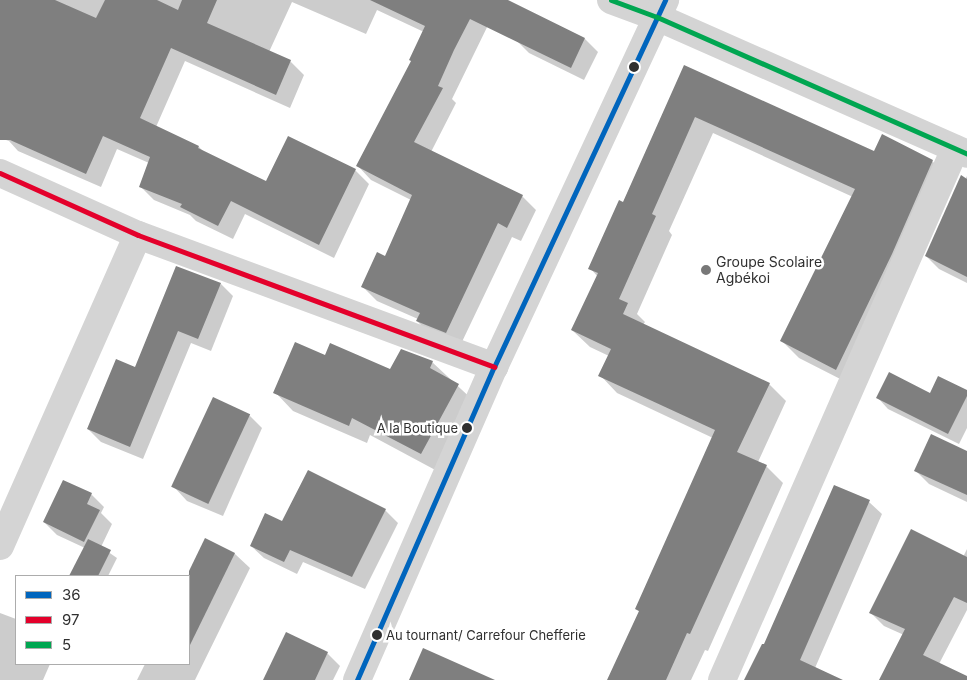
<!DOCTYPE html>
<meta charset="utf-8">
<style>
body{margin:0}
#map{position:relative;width:967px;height:680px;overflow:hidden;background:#fff;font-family:Inter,sans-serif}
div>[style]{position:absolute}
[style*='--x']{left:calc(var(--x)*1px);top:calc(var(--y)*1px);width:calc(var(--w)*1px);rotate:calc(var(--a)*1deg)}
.shadow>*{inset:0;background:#0003}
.building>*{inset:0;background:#7f7f7f;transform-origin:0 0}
.minor>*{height:28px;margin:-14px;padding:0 14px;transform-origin:14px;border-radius:14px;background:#d4d4d4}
.bus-1>*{height:5px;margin:-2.5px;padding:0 2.5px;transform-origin:2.5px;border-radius:2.5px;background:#0065bd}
.bus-2>*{height:5px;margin:-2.5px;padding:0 2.5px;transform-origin:2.5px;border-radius:2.5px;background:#e4002b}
.bus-3>*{height:5px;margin:-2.5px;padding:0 2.5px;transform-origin:2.5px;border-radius:2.5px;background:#00a651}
.dots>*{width:14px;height:14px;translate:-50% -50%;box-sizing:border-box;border:2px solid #fff;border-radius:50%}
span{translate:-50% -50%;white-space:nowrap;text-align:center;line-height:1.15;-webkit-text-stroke:5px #fff;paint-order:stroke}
.bus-label{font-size:13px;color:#303030}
.right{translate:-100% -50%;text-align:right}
.left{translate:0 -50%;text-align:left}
.poi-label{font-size:14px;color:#303030}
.legend{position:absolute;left:15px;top:575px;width:175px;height:90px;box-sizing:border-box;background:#fff;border:1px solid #acacac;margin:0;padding:6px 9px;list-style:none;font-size:15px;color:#303030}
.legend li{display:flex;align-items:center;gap:10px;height:25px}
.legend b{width:25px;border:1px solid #acacac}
</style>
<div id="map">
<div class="shadow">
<div style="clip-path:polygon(0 0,477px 0,493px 15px,452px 99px,456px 103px,431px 152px,522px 196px,536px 210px,521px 241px,512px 237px,460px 346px,431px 335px,417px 321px,418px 319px,377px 301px,363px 287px,386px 257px,411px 200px,371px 180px,357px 165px,412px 62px,424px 32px,377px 10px,366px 34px,292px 2px,269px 52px,290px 61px,304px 75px,290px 108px,185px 61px,156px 127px,199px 147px,205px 153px,266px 183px,355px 170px,369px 184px,334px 258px,245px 214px,233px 239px,196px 221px,190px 215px,154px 200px,140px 186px,149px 163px,117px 149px,101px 187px,18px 151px,9px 141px,0 138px)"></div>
<div style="clip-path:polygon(585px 39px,598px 52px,584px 80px,529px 53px,516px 40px)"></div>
<div style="clip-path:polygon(685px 66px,874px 153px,932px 161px,950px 178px,854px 386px,799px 358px,782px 341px,853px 197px,713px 133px,669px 231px,672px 235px,637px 314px,645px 322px,643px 325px,769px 384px,786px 401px,758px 462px,766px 466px,783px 483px,708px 651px,705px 650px,691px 680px,609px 680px,640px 612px,636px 609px,713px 438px,617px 393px,600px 375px,609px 356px,590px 347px,572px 330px,598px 277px,590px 268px,623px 203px)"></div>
<div style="clip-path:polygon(967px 176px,967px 283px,939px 269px,926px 256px)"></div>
<div style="clip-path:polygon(221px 284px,233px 296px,211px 351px,191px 343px,143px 459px,101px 442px,88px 429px,136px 369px)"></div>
<div style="clip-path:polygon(401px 351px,432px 362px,476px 403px,439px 472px,370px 435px,367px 443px,293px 411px,275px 392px,325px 356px,391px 371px)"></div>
<div style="clip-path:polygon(967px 392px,967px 428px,959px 444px,888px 409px,878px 398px)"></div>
<div style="clip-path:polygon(249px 415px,262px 428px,223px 516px,187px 501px,175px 488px)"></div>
<div style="clip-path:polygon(967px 452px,967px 502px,929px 484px,916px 471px)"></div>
<div style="clip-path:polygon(91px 494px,104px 507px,101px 513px,112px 524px,101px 547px,117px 558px,108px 576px,71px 576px,85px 548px,57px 535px,44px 522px)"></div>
<div style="clip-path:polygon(869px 502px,882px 514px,815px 668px,840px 680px,746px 680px)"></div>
<div style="clip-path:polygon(385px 510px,398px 523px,365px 589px,303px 562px,297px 574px,264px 558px,251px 546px,283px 523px)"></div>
<div style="clip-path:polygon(206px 539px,235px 554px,250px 568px,195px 680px,137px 680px,145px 664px,189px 664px,188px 576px)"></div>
<div style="clip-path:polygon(967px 549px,967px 610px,939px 664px,967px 677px,967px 680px,885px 680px,904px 635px,884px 626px,870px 612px,963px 557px)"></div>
<div style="clip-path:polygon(0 613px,16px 619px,16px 664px,50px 664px,43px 680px,0 680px)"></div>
<div style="clip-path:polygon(327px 653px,340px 666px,333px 680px,265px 680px)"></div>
</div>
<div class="building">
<div style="clip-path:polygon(0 0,55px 0,96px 18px,105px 0,157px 0,178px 10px,182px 0,217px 0,207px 23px,291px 60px,276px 95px,171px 48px,140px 118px,199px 146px,198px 148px,266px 181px,288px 136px,356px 169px,319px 245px,231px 201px,218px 226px,180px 207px,182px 204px,139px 187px,150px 157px,103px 136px,86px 174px,10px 140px,0 140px)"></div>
<div style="clip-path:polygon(370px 0,508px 0,585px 38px,571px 68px,470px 19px,454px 50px,438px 86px,443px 88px,414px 142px,523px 195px,507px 228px,498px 223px,446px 333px,416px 321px,420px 313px,361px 287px,377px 252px,385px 256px,412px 195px,356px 166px,411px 61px,409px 60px,425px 26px)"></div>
<div style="clip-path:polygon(684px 65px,874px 151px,882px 134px,933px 160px,892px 254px,836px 370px,780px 341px,855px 189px,695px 117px,652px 214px,656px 216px,619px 299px,628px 303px,623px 314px,770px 383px,737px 452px,767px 465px,690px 634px,687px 633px,666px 680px,607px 680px,639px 611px,635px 609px,715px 430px,598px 376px,611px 349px,571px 330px,598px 273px,588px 269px,619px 200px,623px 202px)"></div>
<div style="clip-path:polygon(961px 175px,967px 179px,967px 277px,925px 256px)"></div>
<div style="clip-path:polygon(176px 266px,221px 283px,198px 339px,178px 331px,130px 447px,87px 429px,116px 359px,135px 367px)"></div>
<div style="clip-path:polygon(295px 342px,325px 355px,330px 343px,390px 369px,401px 349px,433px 361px,430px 368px,459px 384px,421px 454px,352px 418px,349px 426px,273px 393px)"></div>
<div style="clip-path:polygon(889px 372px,930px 393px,938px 376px,967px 390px,967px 396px,948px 434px,876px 398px)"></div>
<div style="left:213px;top:397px;width:41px;height:99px;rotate:25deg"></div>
<div style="clip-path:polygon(931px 434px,967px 451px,967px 495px,914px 471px)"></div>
<div style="clip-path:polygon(308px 470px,386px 509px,352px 577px,290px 550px,284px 562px,250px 546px,265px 513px,282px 521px)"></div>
<div style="clip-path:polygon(63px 480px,92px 493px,87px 504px,100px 510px,84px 542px,43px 522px)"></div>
<div style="clip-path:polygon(834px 485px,870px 500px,800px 660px,843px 680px,744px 680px,762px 644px,764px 644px)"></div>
<div style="clip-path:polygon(911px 529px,967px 557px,967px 603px,954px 597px,923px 655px,967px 676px,967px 680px,879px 680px,905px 629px,869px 613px)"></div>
<div style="clip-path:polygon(205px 538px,235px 553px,189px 647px,189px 571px)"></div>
<div style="clip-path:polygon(88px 539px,111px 550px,98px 576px,69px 576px)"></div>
<div style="clip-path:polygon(286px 632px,328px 652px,315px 680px,263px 680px)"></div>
<div style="clip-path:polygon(423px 648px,495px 680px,409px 680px)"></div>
</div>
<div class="minor">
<div style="--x:611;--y:0;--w:49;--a:20.3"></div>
<div style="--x:657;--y:17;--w:339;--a:23.8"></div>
<div style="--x:0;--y:173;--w:151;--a:24.2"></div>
<div style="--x:138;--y:235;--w:380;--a:20.3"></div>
<div style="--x:0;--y:546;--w:340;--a:-66.1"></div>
<div style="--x:357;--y:680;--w:342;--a:-66.4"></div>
<div style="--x:494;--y:367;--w:405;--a:-65"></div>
<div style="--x:722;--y:680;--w:580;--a:-66.31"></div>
</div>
<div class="bus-1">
<div style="--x:357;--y:680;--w:342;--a:-66.4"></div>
<div style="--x:494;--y:367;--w:405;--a:-65"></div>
</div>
<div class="bus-2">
<div style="--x:0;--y:173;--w:151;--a:24.2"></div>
<div style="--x:138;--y:235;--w:380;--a:20.3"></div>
</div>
<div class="bus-3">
<div style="--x:611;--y:0;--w:49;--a:20.3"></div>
<div style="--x:657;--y:17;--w:339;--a:23.8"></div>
</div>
<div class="dots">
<div style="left:634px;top:67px;background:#303030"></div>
<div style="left:706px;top:270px;background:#787878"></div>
<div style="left:467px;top:428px;background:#303030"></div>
<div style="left:377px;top:635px;background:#303030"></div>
</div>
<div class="bus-label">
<span class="right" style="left:458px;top:428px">A la Boutique</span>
<span class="left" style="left:386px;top:635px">Au tournant/ Carrefour Chefferie</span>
</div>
<div class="poi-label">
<span class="left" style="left:716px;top:270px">Groupe Scolaire<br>Agbékoi</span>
</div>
<ul class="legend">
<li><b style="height:6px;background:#0065bd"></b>36</li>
<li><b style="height:6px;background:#e4002b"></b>97</li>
<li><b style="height:6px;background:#00a651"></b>5</li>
</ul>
</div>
